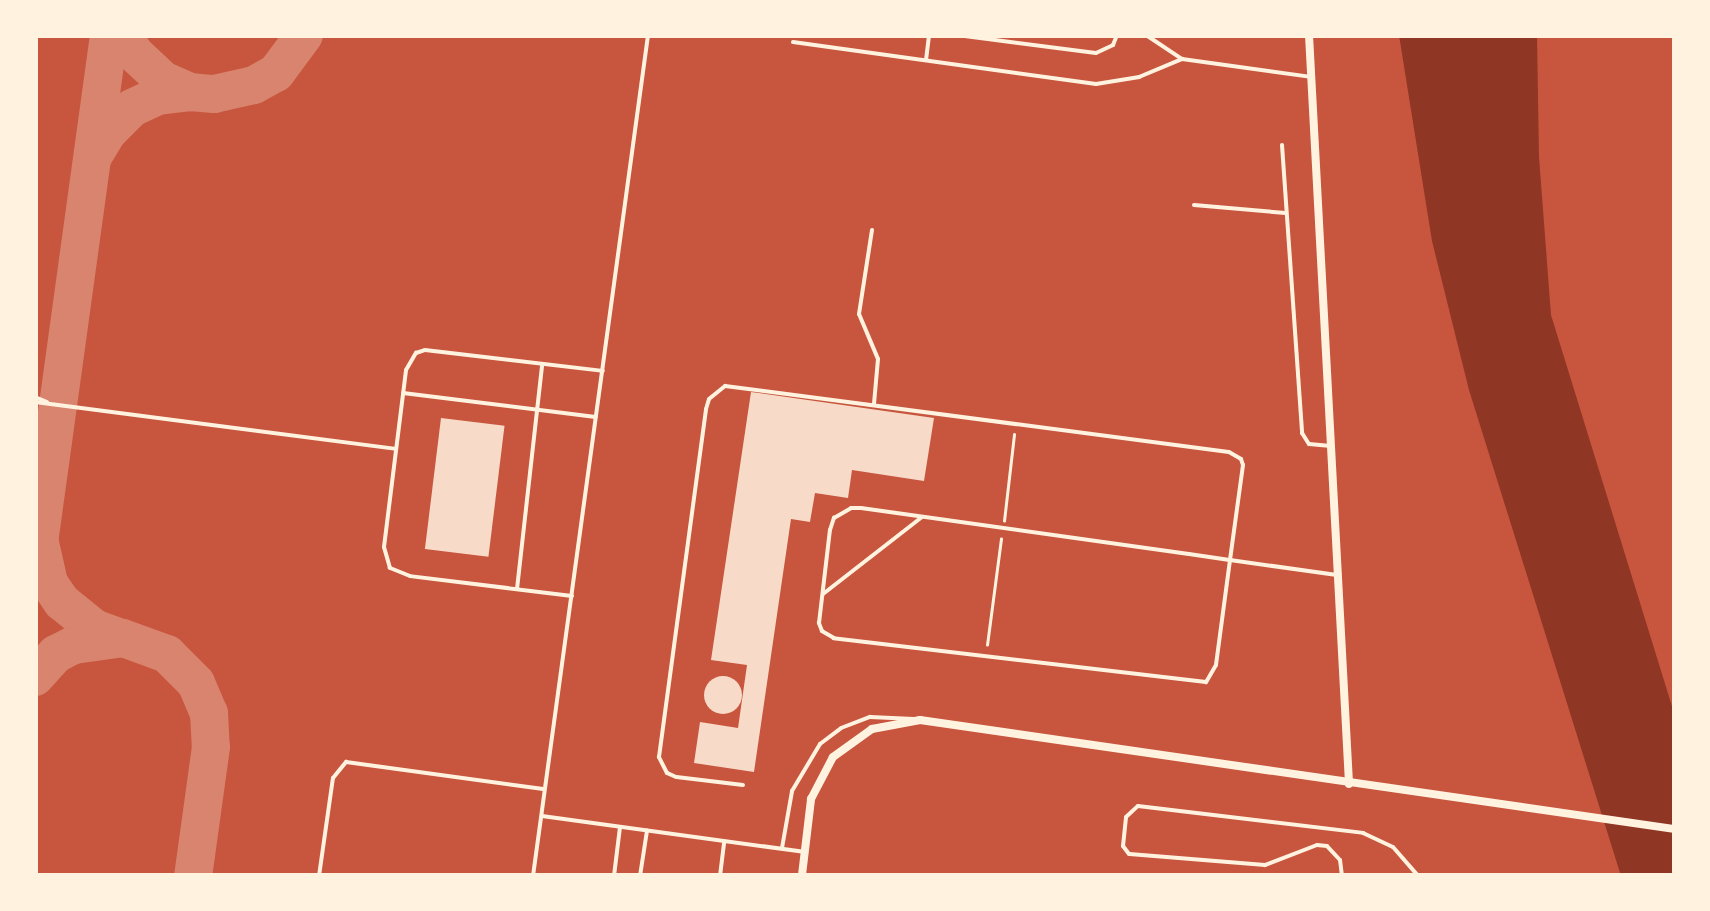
<!DOCTYPE html>
<style>
body{margin:0}
#map{position:relative;width:1710px;height:911px;overflow:hidden;background:#c8553d;font-family:Raleway,sans-serif}
div>[style]{position:absolute}
[style*='--x']{left:calc(var(--x)*1px);top:calc(var(--y)*1px);width:calc(var(--w)*1px);rotate:calc(var(--a)*1deg)}
.water>*{inset:0;background:#8f3625}
.taxiway>*{height:38px;margin:-19px;padding:0 19px;transform-origin:19px;border-radius:19px;background:#d8846e}
.building>*{inset:0;background:#f7dbc8;transform-origin:0 0}
.round{border-radius:50%}
.path>*{height:2.5px;margin:-1.25px;padding:0 1.25px;transform-origin:1.25px;border-radius:1.25px;background:#fff3e0}
.service>*{height:4px;margin:-2px;padding:0 2px;transform-origin:2px;border-radius:2px;background:#fff3e0}
.minor>*{height:8px;margin:-4px;padding:0 4px;transform-origin:4px;border-radius:4px;background:#fff3e0}
span{translate:-50% -50%;white-space:nowrap;text-align:center;line-height:1.15;-webkit-text-stroke:8px #fff3e0;paint-order:stroke}
.frame{position:absolute;inset:0;border:38px solid #fff3e0;pointer-events:none}
</style>
<div id="map">
<div class="water">
<div style="clip-path:polygon(1399px 35px,1537px 35px,1539px 157px,1551px 315px,1675px 716px,1675px 876px,1621px 876px,1469px 390px,1432px 241px)"></div>
</div>
<div class="taxiway">
<div style="--x:124;--y:35;--w:21;--a:61"></div>
<div style="--x:134;--y:53;--w:40;--a:43"></div>
<div style="--x:163;--y:80;--w:30;--a:24"></div>
<div style="--x:190;--y:92;--w:24;--a:5"></div>
<div style="--x:214;--y:94;--w:41;--a:-12.7"></div>
<div style="--x:254;--y:85;--w:25;--a:-29"></div>
<div style="--x:276;--y:73;--w:47;--a:-53.6"></div>
<div style="--x:94;--y:155;--w:26;--a:-59"></div>
<div style="--x:107;--y:133;--w:35;--a:-45"></div>
<div style="--x:132;--y:108;--w:29;--a:-25"></div>
<div style="--x:158;--y:96;--w:32;--a:-7"></div>
<div style="--x:40;--y:543;--w:41;--a:77.3"></div>
<div style="--x:49;--y:583;--w:23;--a:56"></div>
<div style="--x:62;--y:602;--w:41;--a:39.1"></div>
<div style="--x:94;--y:628;--w:30;--a:20"></div>
<div style="--x:35;--y:572;--w:542;--a:-82.15"></div>
<div style="--x:35;--y:677;--w:31;--a:-48"></div>
<div style="--x:56;--y:654;--w:20;--a:-27"></div>
<div style="--x:74;--y:645;--w:49;--a:-8.1"></div>
<div style="--x:123;--y:638;--w:47;--a:20"></div>
<div style="--x:167;--y:654;--w:41;--a:45"></div>
<div style="--x:196;--y:683;--w:33;--a:67"></div>
<div style="--x:209;--y:713;--w:34;--a:87"></div>
<div style="--x:211;--y:747;--w:130;--a:97.9"></div>
</div>
<div class="building">
<div style="clip-path:polygon(751px 392px,934px 418px,924px 481px,852px 470px,848px 498px,815px 493px,810px 522px,791px 519px,754px 772px,694px 763px,700px 722px,738px 728px,747px 665px,711px 660px)"></div>
<div style="left:441px;top:418px;width:64px;height:132px;rotate:7deg"></div>
<div class="round" style="left:704px;top:676px;width:38px;height:38px"></div>
</div>
<div class="path">
<div style="--x:1004;--y:521;--w:87;--a:-83.4"></div>
<div style="--x:987;--y:645;--w:107;--a:-82.5"></div>
</div>
<div class="service">
<div style="--x:957;--y:35;--w:140;--a:7.4"></div>
<div style="--x:1096;--y:53;--w:19;--a:-25"></div>
<div style="--x:1113;--y:45;--w:11;--a:-68"></div>
<div style="--x:1146;--y:35;--w:43;--a:33.7"></div>
<div style="--x:1182;--y:59;--w:130;--a:7.9"></div>
<div style="--x:793;--y:42;--w:306;--a:7.9"></div>
<div style="--x:1096;--y:84;--w:44;--a:-9.2"></div>
<div style="--x:1139;--y:77;--w:47;--a:-22.7"></div>
<div style="--x:926;--y:60;--w:25;--a:-83"></div>
<div style="--x:1282;--y:145;--w:289;--a:86"></div>
<div style="--x:1302;--y:433;--w:13;--a:58"></div>
<div style="--x:1309;--y:444;--w:22;--a:5"></div>
<div style="--x:1194;--y:205;--w:92;--a:5"></div>
<div style="--x:872;--y:230;--w:85;--a:98.8"></div>
<div style="--x:859;--y:314;--w:49;--a:67.1"></div>
<div style="--x:878;--y:359;--w:45;--a:95.1"></div>
<div style="--x:403;--y:393;--w:194;--a:7.1"></div>
<div style="--x:35;--y:397;--w:13;--a:23"></div>
<div style="--x:35;--y:402;--w:364;--a:7.4"></div>
<div style="--x:517;--y:589;--w:225;--a:-83.6"></div>
<div style="--x:823;--y:594;--w:125;--a:-37.9"></div>
<div style="--x:572;--y:596;--w:163;--a:-173"></div>
<div style="--x:410;--y:576;--w:22;--a:-158"></div>
<div style="--x:390;--y:568;--w:22;--a:-106"></div>
<div style="--x:384;--y:547;--w:178;--a:-82.9"></div>
<div style="--x:406;--y:370;--w:20;--a:-60"></div>
<div style="--x:416;--y:353;--w:9;--a:-18"></div>
<div style="--x:425;--y:350;--w:179;--a:6.7"></div>
<div style="--x:743;--y:785;--w:67;--a:-173.2"></div>
<div style="--x:676;--y:777;--w:10;--a:-156"></div>
<div style="--x:667;--y:773;--w:18;--a:-117"></div>
<div style="--x:659;--y:757;--w:351;--a:-82.3"></div>
<div style="--x:706;--y:409;--w:10;--a:-73"></div>
<div style="--x:709;--y:399;--w:21;--a:-39"></div>
<div style="--x:725;--y:386;--w:508;--a:7.46"></div>
<div style="--x:1229;--y:452;--w:14;--a:30"></div>
<div style="--x:1241;--y:459;--w:6;--a:72"></div>
<div style="--x:1243;--y:465;--w:96;--a:97.8"></div>
<div style="--x:1230;--y:560;--w:106;--a:97.6"></div>
<div style="--x:1216;--y:665;--w:20;--a:120"></div>
<div style="--x:1206;--y:682;--w:375;--a:-173.3"></div>
<div style="--x:834;--y:638;--w:14;--a:-150"></div>
<div style="--x:822;--y:631;--w:9;--a:-111"></div>
<div style="--x:819;--y:623;--w:94;--a:-83.3"></div>
<div style="--x:830;--y:530;--w:13;--a:-72"></div>
<div style="--x:834;--y:518;--w:20;--a:-30"></div>
<div style="--x:851;--y:508;--w:10;--a:0"></div>
<div style="--x:861;--y:508;--w:331;--a:8"></div>
<div style="--x:1189;--y:554;--w:41;--a:8.3"></div>
<div style="--x:1230;--y:560;--w:108;--a:8"></div>
<div style="--x:542;--y:816;--w:264;--a:7.8"></div>
<div style="--x:782;--y:848;--w:58;--a:-80"></div>
<div style="--x:792;--y:791;--w:55;--a:-59.2"></div>
<div style="--x:820;--y:744;--w:26;--a:-37"></div>
<div style="--x:841;--y:728;--w:31;--a:-21"></div>
<div style="--x:870;--y:717;--w:44;--a:2.6"></div>
<div style="--x:319;--y:876;--w:99;--a:-81.9"></div>
<div style="--x:333;--y:778;--w:21;--a:-51"></div>
<div style="--x:346;--y:762;--w:199;--a:7.8"></div>
<div style="--x:533;--y:876;--w:849;--a:-82.21"></div>
<div style="--x:614;--y:876;--w:49;--a:-83"></div>
<div style="--x:640;--y:876;--w:46;--a:-81.2"></div>
<div style="--x:720;--y:876;--w:35;--a:-83"></div>
<div style="--x:1342;--y:876;--w:16;--a:-97"></div>
<div style="--x:1340;--y:860;--w:19;--a:-133"></div>
<div style="--x:1327;--y:846;--w:10;--a:-174"></div>
<div style="--x:1317;--y:845;--w:56;--a:159"></div>
<div style="--x:1265;--y:865;--w:136;--a:-175.4"></div>
<div style="--x:1129;--y:854;--w:10;--a:-127"></div>
<div style="--x:1123;--y:846;--w:29;--a:-84"></div>
<div style="--x:1126;--y:817;--w:16;--a:-43"></div>
<div style="--x:1138;--y:806;--w:227;--a:6.8"></div>
<div style="--x:1363;--y:833;--w:33;--a:25"></div>
<div style="--x:1393;--y:847;--w:38;--a:49"></div>
</div>
<div class="minor">
<div style="--x:1309;--y:35;--w:750;--a:86.94"></div>
<div style="--x:802;--y:875;--w:77;--a:-83.2"></div>
<div style="--x:811;--y:799;--w:47;--a:-62.4"></div>
<div style="--x:833;--y:757;--w:48;--a:-35.7"></div>
<div style="--x:872;--y:729;--w:49;--a:-10.6"></div>
<div style="--x:920;--y:720;--w:763;--a:8.22"></div>
</div>
<div class="frame"></div>
</div>
